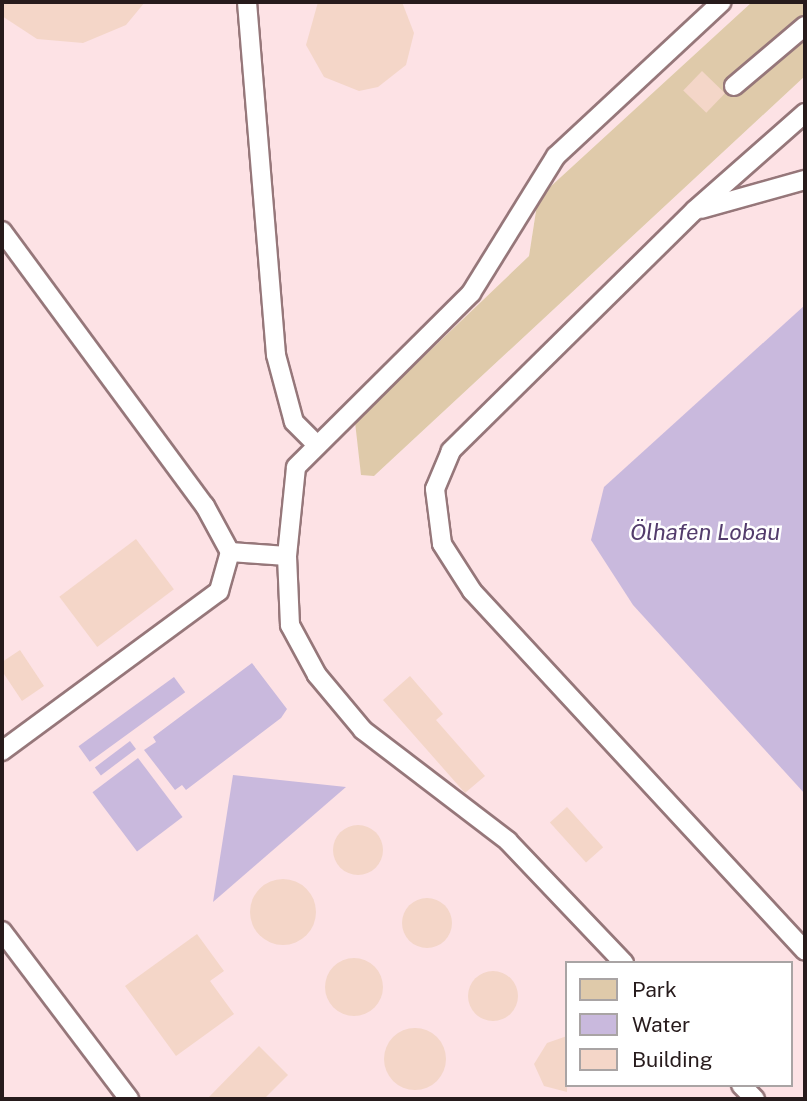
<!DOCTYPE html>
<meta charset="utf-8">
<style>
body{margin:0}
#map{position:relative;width:807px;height:1101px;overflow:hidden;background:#fceeef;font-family:"Public Sans",sans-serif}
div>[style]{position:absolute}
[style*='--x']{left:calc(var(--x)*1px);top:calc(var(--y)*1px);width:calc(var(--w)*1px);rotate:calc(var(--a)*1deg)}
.built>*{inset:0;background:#fde2e5}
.green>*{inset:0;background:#dfcaaa}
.water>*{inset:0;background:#c9b9dd;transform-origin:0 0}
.building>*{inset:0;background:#f4d6c8;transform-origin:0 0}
.round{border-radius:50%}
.roads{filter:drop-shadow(2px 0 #96777a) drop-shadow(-2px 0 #96777a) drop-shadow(0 2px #96777a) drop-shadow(0 -2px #96777a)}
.service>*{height:18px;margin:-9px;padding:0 9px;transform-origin:9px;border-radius:9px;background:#fff}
span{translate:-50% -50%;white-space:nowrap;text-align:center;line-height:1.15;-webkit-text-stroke:5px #fff;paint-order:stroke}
.water-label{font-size:23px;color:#533c6c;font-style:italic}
.frame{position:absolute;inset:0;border:4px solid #271b1c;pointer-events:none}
.legend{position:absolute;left:565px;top:961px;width:228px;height:126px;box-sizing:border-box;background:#fff;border:2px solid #a9a4a4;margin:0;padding:9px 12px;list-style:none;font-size:21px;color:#271b1c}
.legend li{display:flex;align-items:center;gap:14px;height:35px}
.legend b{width:35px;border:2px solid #a9a4a4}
</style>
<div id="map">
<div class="built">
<div style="clip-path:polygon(evenodd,2px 2px,752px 2px,538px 198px,529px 256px,355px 422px,374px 476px,805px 76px,805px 1099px,2px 1099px,2px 2px,567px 963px,791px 963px,791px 1085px,567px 1085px,567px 963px)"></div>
</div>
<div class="green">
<div style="clip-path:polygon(752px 2px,805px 2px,805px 76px,374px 476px,361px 475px,355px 422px,529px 256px,538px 198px)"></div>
</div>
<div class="water">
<div style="clip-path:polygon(805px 305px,805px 794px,633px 605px,591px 540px,604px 487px)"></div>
<div style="clip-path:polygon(252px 663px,287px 709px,281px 718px,186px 790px,182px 785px,175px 790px,144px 750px,156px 742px,153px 737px)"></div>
<div style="left:174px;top:677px;width:19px;height:118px;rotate:54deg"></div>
<div style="left:130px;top:741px;width:10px;height:44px;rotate:53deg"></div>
<div style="left:138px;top:758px;width:74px;height:57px;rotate:53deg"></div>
<div style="clip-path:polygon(233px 775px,346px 787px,213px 902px)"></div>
</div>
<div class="building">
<div style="clip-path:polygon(2px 2px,145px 2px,126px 25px,83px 43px,37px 39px,2px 16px)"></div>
<div style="clip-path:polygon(318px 2px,402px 2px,414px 33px,406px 65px,378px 87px,359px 91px,324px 77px,306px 45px)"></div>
<div style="left:702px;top:71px;width:32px;height:27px;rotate:44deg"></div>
<div style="left:136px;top:539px;width:63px;height:96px;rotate:53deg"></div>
<div style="clip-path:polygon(20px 650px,44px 686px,22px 701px,2px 671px,2px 662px)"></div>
<div style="clip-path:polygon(410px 676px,443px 714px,436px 720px,485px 776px,465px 793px,383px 700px)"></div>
<div style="left:567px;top:807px;width:54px;height:23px;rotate:48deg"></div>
<div class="round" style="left:333px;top:825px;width:50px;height:50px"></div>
<div class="round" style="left:250px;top:879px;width:66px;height:66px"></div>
<div class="round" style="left:402px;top:898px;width:50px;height:50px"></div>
<div style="clip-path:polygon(197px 934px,224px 971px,210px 981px,234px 1014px,176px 1056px,125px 986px)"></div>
<div class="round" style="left:325px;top:958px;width:58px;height:58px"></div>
<div class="round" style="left:468px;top:971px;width:50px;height:50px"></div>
<div class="round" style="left:384px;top:1028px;width:62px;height:62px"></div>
<div style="clip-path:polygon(567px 1036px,567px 1092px,544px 1086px,534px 1064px,547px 1043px)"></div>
<div style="clip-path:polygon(259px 1046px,288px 1075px,264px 1099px,207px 1099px)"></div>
</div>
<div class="roads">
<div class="service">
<div style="--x:247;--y:2;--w:354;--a:85.3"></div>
<div style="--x:276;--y:355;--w:69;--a:75"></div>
<div style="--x:294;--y:422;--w:33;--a:45"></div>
<div style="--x:734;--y:86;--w:93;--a:-40.2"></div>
<div style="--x:805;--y:113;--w:148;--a:138.6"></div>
<div style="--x:694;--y:211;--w:342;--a:135.4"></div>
<div style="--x:451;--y:451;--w:41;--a:112.8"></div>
<div style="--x:435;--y:489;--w:55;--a:82.7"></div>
<div style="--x:442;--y:544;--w:56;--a:57.4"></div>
<div style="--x:472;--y:591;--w:490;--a:47.2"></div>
<div style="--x:701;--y:209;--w:108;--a:-15.6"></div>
<div style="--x:2;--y:231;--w:342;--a:53.6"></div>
<div style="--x:205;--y:506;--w:52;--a:61.5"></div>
<div style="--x:230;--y:552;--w:41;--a:105.8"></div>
<div style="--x:219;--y:591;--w:270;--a:143.6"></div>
<div style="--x:230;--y:552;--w:57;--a:4"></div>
<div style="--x:2;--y:931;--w:211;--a:52.9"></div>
<div style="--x:624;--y:963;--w:168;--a:-133.6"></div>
<div style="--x:508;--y:841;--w:183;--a:-142.6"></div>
<div style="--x:363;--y:730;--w:72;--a:-129.9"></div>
<div style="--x:317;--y:675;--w:57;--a:-118.4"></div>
<div style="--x:290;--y:625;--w:69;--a:-92.5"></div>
<div style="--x:287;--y:556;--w:89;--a:-84.2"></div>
<div style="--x:296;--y:467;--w:247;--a:-44.8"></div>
<div style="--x:471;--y:293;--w:161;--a:-58.2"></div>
<div style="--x:556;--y:156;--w:226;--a:-42.9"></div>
<div style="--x:741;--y:1085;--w:20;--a:45"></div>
</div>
</div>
<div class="water-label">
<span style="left:705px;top:532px">Ölhafen Lobau</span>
</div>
<div class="frame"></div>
<ul class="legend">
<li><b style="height:19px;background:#dfcaaa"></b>Park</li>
<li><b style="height:19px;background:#c9b9dd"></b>Water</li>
<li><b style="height:19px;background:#f4d6c8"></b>Building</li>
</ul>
</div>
